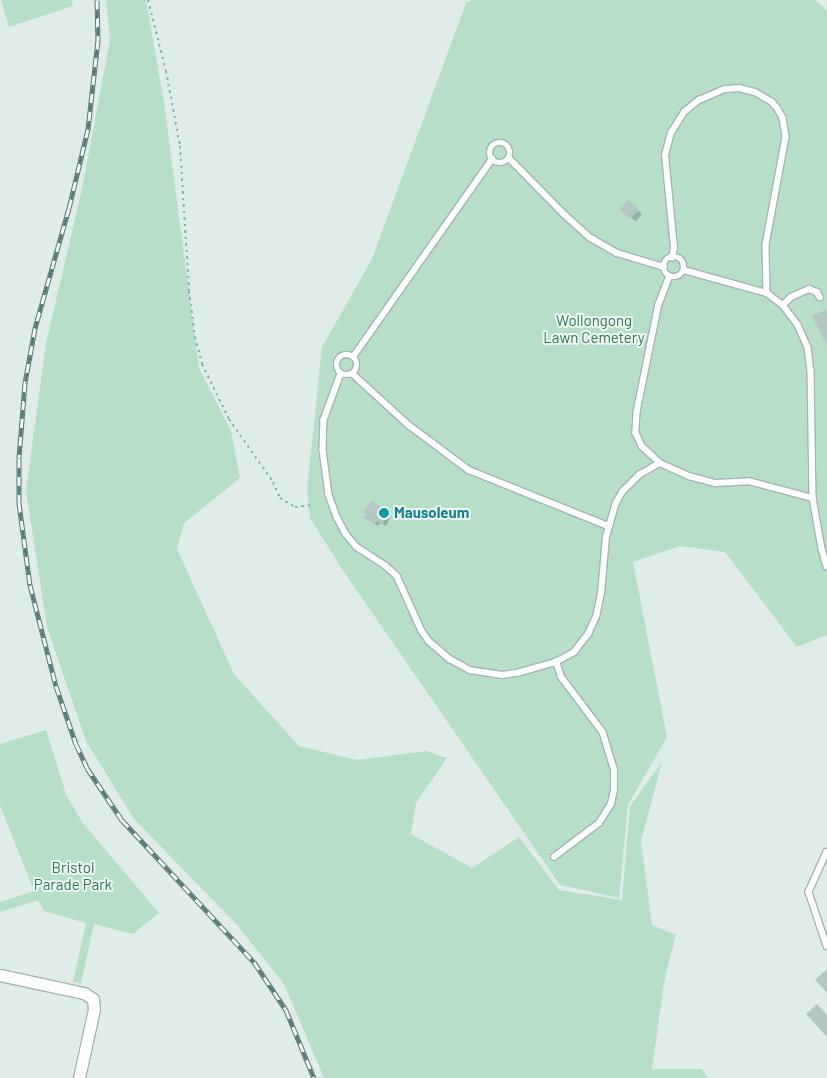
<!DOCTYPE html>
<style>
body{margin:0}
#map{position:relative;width:827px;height:1078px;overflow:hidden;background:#e0ece8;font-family:Barlow,sans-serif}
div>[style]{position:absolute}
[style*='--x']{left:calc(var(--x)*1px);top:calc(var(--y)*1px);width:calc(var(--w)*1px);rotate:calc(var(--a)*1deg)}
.green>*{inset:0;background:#b7dfc7}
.shadow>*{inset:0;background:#0003;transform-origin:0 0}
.building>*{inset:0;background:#b5c7c2;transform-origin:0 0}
.path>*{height:2px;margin-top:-1px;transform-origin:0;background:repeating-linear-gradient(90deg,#7eb3a8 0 2.5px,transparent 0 6.5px)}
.roads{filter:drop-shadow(1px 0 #a2b4b0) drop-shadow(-1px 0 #a2b4b0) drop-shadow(0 1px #a2b4b0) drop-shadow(0 -1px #a2b4b0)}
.lane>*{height:5.5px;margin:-2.75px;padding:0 2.75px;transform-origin:2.75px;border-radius:2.75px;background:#fff}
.lane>.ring{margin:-2.75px;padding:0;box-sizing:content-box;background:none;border:5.5px solid #fff;border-radius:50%}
.street>*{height:11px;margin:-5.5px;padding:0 5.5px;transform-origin:5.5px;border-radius:5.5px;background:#fff}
.rail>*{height:5px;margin-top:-2.5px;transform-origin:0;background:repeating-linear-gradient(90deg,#f1f9f6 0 9px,#597a75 0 18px);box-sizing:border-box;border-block:1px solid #597a75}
.dots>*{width:14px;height:14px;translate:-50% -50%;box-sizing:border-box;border:2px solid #f1f9f6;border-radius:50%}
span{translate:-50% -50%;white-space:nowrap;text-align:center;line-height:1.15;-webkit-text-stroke:4px #f1f9f6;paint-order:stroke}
.park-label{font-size:15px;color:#26784f}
.culture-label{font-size:15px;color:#0d838f;font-weight:700}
.left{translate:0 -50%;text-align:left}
</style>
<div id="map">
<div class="green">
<div style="clip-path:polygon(1px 0,72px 0,73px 6px,9px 27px)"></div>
<div style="clip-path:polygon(106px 0,146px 0,164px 102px,199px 368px,231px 431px,240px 478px,184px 523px,177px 549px,234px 674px,299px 746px,357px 760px,426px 751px,447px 758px,416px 803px,411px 834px,472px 868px,519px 837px,559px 890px,622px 900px,630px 806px,662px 762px,641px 841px,652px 925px,676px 935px,665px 977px,652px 1069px,702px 1069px,708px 1078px,324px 1078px,284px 984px,237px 925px,134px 819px,86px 741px,47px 627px,26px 491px,46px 343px,82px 189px,110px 40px)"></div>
<div style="clip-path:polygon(472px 0,816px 0,827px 11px,827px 635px,797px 647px,725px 552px,680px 546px,633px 562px,667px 737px,628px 805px,619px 898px,560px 885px,344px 572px,310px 518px,307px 489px,322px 347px,372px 259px,466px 3px)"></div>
<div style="clip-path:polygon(46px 730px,66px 794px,82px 822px,159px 913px,133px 934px,94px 924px,81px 983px,73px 982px,86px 923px,44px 911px,38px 900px,0 912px,0 902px,34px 891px,0 805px,0 744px)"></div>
</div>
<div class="shadow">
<div style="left:629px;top:202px;width:18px;height:10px;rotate:43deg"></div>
<div style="clip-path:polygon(388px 512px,391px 515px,386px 526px,380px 523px,378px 526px,369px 521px)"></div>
</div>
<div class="building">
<div style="left:629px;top:200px;width:14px;height:13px;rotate:45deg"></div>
<div style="clip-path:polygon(827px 309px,827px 346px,812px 316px)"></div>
<div style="clip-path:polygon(372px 501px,389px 511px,383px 524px,377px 521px,375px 524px,364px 518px,366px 515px,363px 512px)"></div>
<div style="clip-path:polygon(827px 969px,827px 993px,815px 980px)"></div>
<div style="clip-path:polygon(817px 1004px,827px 1015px,827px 1037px,806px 1014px)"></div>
</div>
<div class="path">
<div style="--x:148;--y:0;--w:73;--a:75.8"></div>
<div style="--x:166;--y:71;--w:76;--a:79.4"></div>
<div style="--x:180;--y:146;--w:145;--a:86.4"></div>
<div style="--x:189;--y:291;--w:46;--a:82.6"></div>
<div style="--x:195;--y:337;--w:28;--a:75"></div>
<div style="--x:202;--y:364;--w:61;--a:63.9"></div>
<div style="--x:229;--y:419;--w:77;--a:55.1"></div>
<div style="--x:273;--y:482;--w:17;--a:66"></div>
<div style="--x:280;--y:498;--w:17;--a:31"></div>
<div style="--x:295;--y:507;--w:18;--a:-6"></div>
</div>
<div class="roads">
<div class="lane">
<div class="ring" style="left:490px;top:143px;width:14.5px;height:14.5px"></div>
<div style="--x:509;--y:158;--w:77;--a:45.5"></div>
<div style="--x:563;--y:213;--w:38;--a:42"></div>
<div style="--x:591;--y:238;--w:30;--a:30"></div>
<div style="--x:617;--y:253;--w:49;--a:16.6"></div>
<div class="ring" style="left:664px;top:257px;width:14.5px;height:14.5px"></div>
<div style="--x:672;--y:258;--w:10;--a:-79"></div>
<div style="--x:674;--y:248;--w:93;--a:-95.5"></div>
<div style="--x:665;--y:155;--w:23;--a:-75"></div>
<div style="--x:671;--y:133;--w:25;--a:-58"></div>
<div style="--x:684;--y:112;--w:19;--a:-39"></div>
<div style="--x:699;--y:100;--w:28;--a:-23"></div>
<div style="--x:725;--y:89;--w:14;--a:-4"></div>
<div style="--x:739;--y:88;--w:16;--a:14"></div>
<div style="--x:755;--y:92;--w:20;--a:30"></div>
<div style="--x:772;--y:102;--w:9;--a:49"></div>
<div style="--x:778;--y:109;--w:10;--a:61"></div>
<div style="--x:783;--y:118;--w:19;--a:81"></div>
<div style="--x:786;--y:137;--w:110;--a:100.5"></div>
<div style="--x:766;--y:245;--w:48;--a:88.8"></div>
<div style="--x:684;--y:270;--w:86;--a:15.5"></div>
<div style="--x:767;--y:293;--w:20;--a:37"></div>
<div style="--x:783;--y:305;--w:25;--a:53"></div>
<div style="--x:798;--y:325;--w:24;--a:66"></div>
<div style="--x:808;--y:347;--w:23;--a:83"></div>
<div style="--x:811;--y:370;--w:128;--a:89.1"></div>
<div style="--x:813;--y:498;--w:52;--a:80"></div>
<div style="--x:822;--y:549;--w:18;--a:74"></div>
<div style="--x:670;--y:276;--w:30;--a:111"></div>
<div style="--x:659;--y:304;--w:110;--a:101.5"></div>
<div style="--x:637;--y:412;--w:21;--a:93"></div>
<div style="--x:636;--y:433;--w:14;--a:65"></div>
<div style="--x:642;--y:446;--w:25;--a:43"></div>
<div style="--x:660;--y:463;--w:32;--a:24"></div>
<div style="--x:689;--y:476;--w:28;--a:15"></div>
<div style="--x:716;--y:483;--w:33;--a:-3"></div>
<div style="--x:749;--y:481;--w:66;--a:14.9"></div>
<div style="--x:783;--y:305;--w:11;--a:-45"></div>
<div style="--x:791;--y:297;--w:20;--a:-24"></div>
<div style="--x:809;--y:289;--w:9;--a:21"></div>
<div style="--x:817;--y:292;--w:6;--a:59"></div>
<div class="ring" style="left:337px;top:355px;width:14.5px;height:14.5px"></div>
<div style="--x:353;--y:357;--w:242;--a:-54.9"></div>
<div style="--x:341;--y:374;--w:49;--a:110.3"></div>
<div style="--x:324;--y:420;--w:30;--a:92"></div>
<div style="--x:323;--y:450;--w:45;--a:82.4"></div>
<div style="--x:329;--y:495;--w:23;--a:70"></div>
<div style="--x:337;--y:517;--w:19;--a:62"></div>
<div style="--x:346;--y:534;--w:17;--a:50"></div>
<div style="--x:357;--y:547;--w:35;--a:33"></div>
<div style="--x:386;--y:566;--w:15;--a:42"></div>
<div style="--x:397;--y:576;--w:60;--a:65.6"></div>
<div style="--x:422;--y:631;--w:12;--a:55"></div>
<div style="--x:429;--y:641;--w:28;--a:41"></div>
<div style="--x:450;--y:659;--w:23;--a:29"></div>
<div style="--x:470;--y:670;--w:32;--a:9"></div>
<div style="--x:502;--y:675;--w:15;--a:-8"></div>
<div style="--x:517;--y:673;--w:41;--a:-15.8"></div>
<div style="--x:556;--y:662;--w:21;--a:-29"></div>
<div style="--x:574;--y:652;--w:23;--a:-52"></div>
<div style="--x:588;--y:634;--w:19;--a:-65"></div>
<div style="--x:596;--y:617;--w:24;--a:-78"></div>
<div style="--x:601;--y:594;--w:57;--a:-85"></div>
<div style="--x:606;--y:537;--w:35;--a:-74"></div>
<div style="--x:616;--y:503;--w:13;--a:-61"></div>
<div style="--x:622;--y:492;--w:24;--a:-45"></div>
<div style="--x:639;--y:475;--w:24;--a:-30"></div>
<div style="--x:353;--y:374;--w:77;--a:42.4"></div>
<div style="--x:410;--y:426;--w:74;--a:36.7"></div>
<div style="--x:469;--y:470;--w:150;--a:21.9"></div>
<div style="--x:827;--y:852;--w:44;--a:114.2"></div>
<div style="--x:809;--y:892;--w:57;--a:71.6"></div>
<div style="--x:554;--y:857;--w:56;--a:-37.1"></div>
<div style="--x:599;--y:823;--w:22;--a:-58"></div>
<div style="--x:611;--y:804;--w:14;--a:-78"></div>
<div style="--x:614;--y:790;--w:20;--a:-90"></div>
<div style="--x:614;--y:770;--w:39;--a:-107"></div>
<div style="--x:603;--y:733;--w:70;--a:-126.9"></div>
<div style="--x:561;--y:677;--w:16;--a:-108"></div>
</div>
<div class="street">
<div style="--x:0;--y:975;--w:86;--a:12.1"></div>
<div style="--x:84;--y:993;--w:11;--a:34"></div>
<div style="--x:93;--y:999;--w:10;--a:84"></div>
<div style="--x:94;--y:1009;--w:71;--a:102.3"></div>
</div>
</div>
<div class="rail">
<div style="--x:97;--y:0;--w:40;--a:88.6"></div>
<div style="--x:98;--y:40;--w:90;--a:96.4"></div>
<div style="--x:88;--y:129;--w:81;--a:103.5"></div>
<div style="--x:69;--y:208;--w:125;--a:105.8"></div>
<div style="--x:35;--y:328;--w:56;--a:100.3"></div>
<div style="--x:25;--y:383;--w:75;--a:94.6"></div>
<div style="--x:19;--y:458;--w:45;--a:90"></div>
<div style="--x:19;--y:503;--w:83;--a:82.4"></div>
<div style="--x:30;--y:585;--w:104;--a:75.6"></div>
<div style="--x:56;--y:686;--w:61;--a:71"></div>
<div style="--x:76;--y:744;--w:26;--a:65"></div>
<div style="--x:87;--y:768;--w:63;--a:56.1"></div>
<div style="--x:122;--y:820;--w:194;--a:47.1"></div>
<div style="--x:254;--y:962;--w:58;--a:56.3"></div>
<div style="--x:286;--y:1010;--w:74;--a:67.6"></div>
</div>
<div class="dots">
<div style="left:384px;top:513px;background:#0f9aa8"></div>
</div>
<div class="park-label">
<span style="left:594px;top:329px">Wollongong<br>Lawn Cemetery</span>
<span style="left:73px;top:876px">Bristol<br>Parade Park</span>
</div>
<div class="culture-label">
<span class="left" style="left:394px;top:513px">Mausoleum</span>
</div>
</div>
